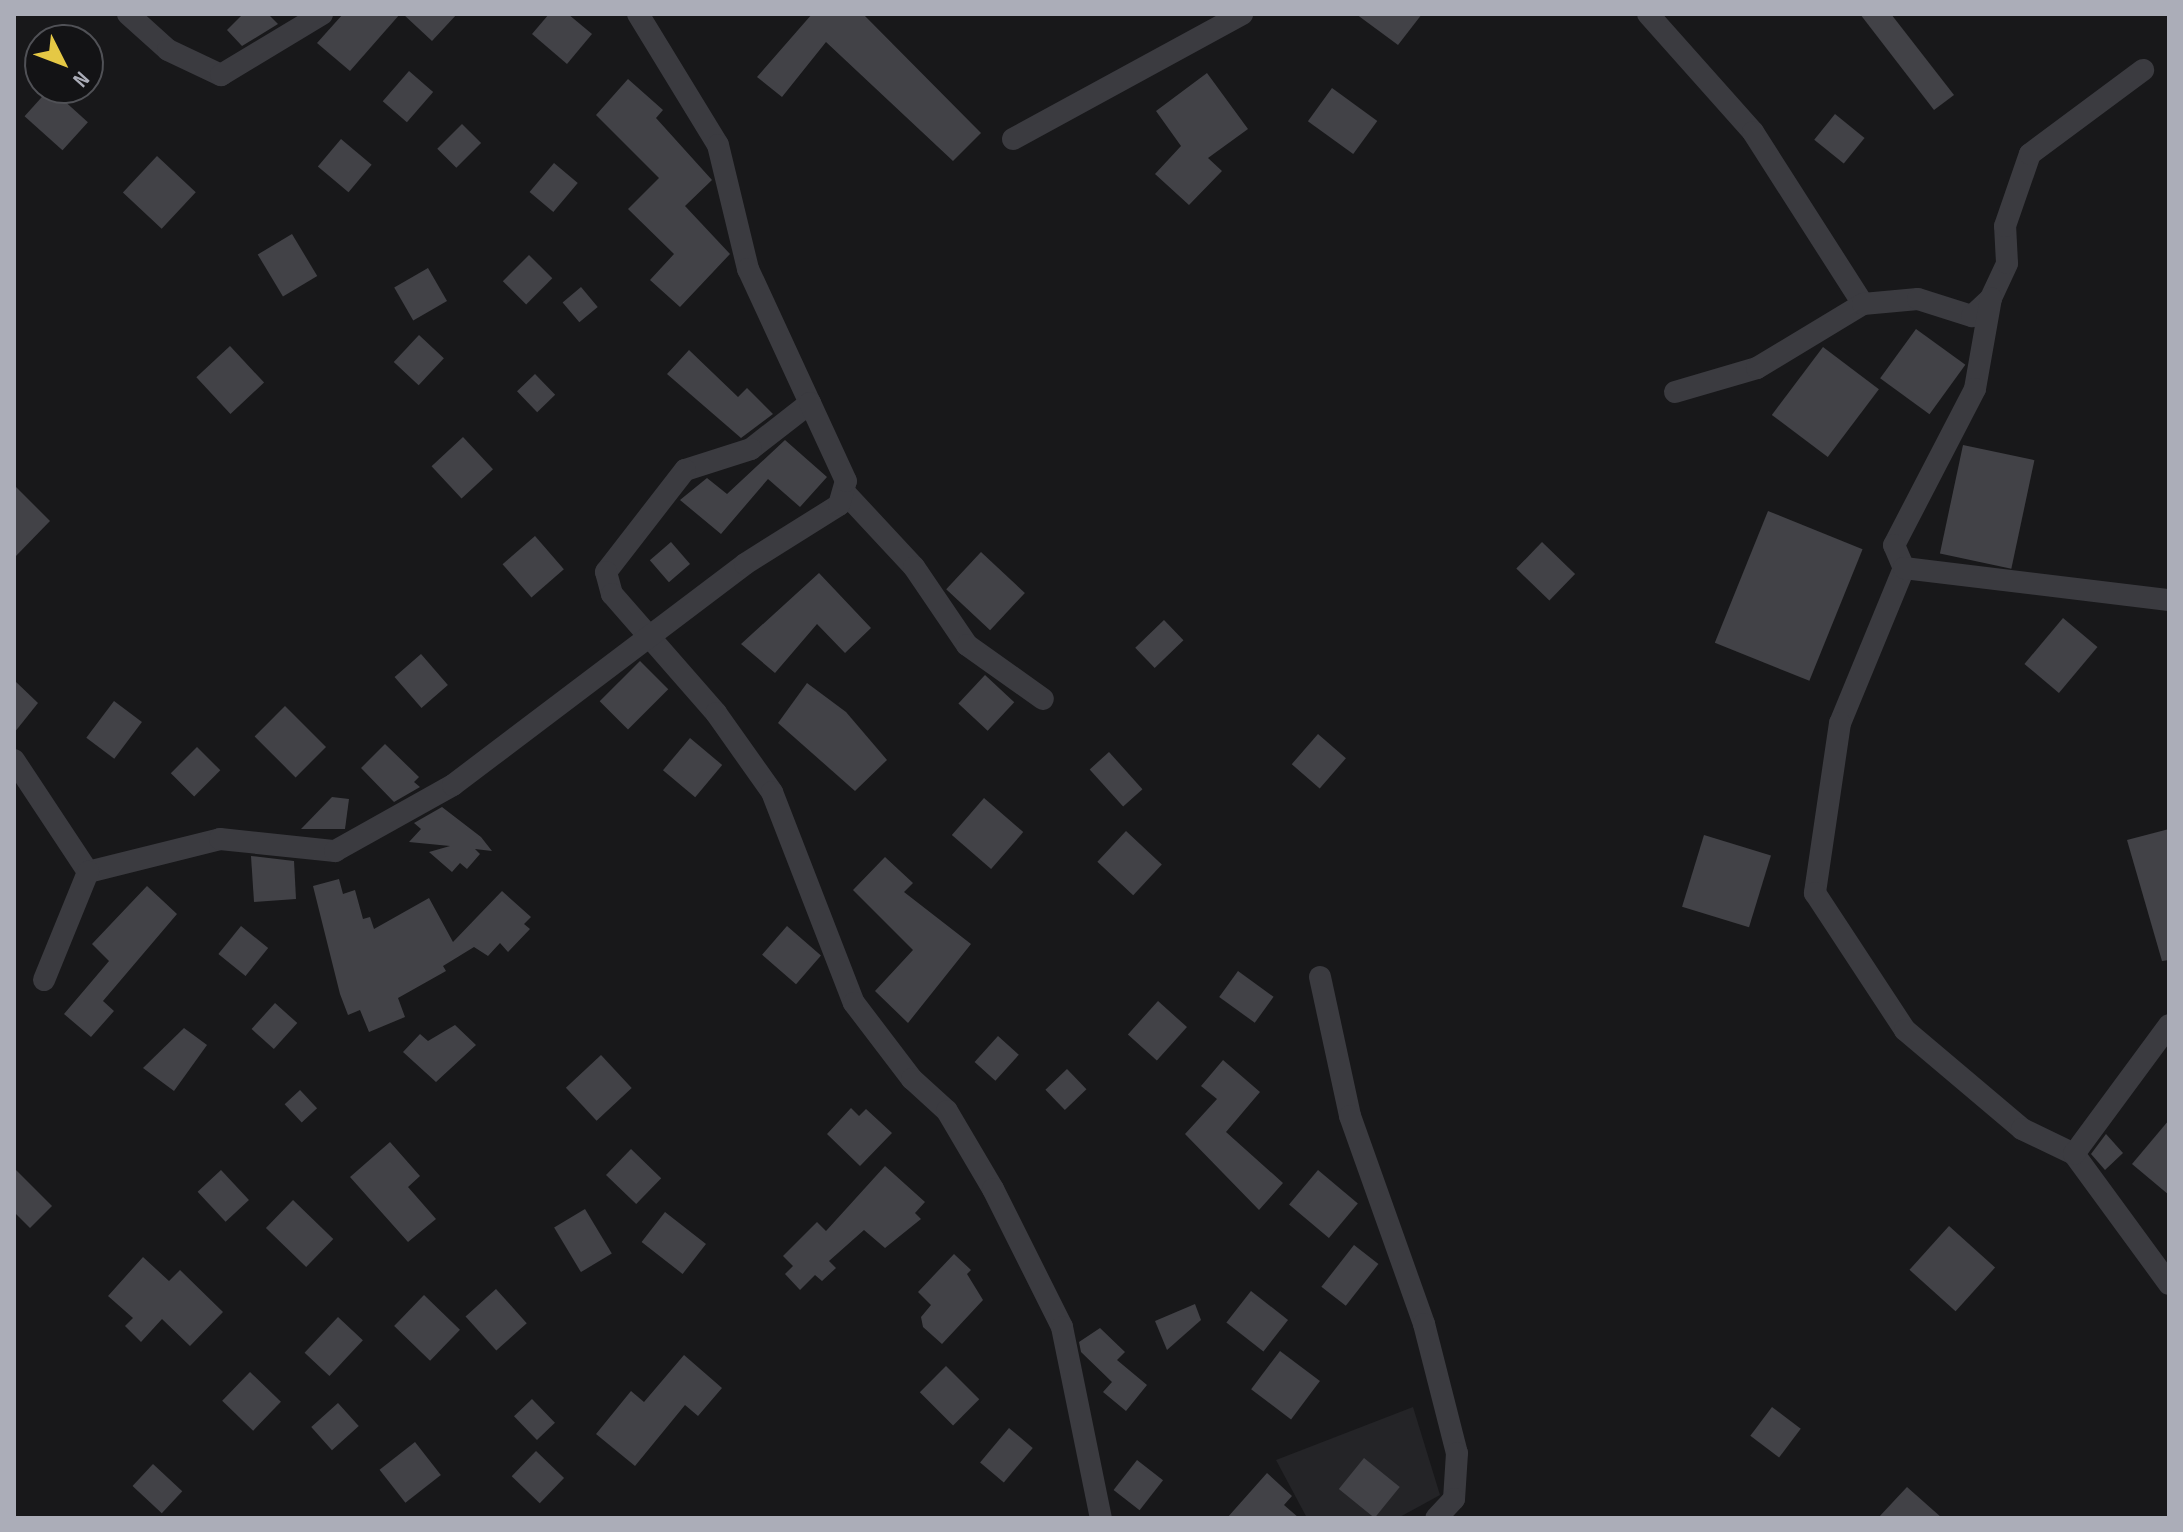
<!DOCTYPE html>
<style>
body{margin:0}
#map{position:relative;width:2183px;height:1532px;overflow:hidden;background:#18181a;font-family:"Sofia Sans Condensed",sans-serif}
div>[style]{position:absolute}
[style*='--x']{left:calc(var(--x)*1px);top:calc(var(--y)*1px);width:calc(var(--w)*1px);rotate:calc(var(--a)*1deg)}
.built>*{inset:0;background:#242427}
.building>*{inset:0;background:#424247;transform-origin:0 0}
.street>*{height:22px;margin:-11px;padding:0 11px;transform-origin:11px;border-radius:11px;background:#3b3b40}
span{translate:-50% -50%;white-space:nowrap;text-align:center;line-height:1.15;-webkit-text-stroke:6px #131315;paint-order:stroke}
.frame{position:absolute;inset:0;border:16px solid #abadb8;pointer-events:none}
.north{position:absolute;left:24px;top:24px;width:80px;height:80px;box-sizing:border-box;background:#131315;border:2px solid #505156;border-radius:50%;rotate:132deg;font-size:22px;font-weight:700;line-height:32px;text-align:center;color:#abadb8}
.north::after{content:'';display:block;margin:auto;width:28px;height:36px;background:#e5c845;clip-path:polygon(50% 0,100% 100%,50% 72%,0 100%)}
</style>
<div id="map">
<div class="built">
<div style="clip-path:polygon(1413px 1407px,1440px 1495px,1398px 1518px,1307px 1518px,1276px 1460px)"></div>
</div>
<div class="building">
<div style="clip-path:polygon(243px 14px,268px 14px,278px 24px,242px 46px,227px 30px)"></div>
<div style="clip-path:polygon(343px 14px,400px 14px,350px 71px,317px 43px)"></div>
<div style="clip-path:polygon(403px 14px,457px 14px,432px 41px)"></div>
<div style="clip-path:polygon(549px 14px,568px 14px,592px 34px,567px 64px,532px 34px)"></div>
<div style="clip-path:polygon(812px 14px,863px 14px,981px 133px,953px 161px,826px 42px,782px 97px,757px 77px)"></div>
<div style="clip-path:polygon(1356px 14px,1422px 14px,1398px 45px)"></div>
<div style="clip-path:polygon(1860px 14px,1891px 14px,1954px 95px,1934px 110px)"></div>
<div style="left:409px;top:71px;width:32px;height:40px;rotate:41deg"></div>
<div style="clip-path:polygon(1207px 73px,1248px 129px,1208px 158px,1222px 171px,1189px 205px,1155px 174px,1181px 146px,1156px 111px)"></div>
<div style="clip-path:polygon(628px 79px,663px 110px,656px 118px,712px 180px,685px 206px,730px 254px,680px 307px,650px 280px,674px 254px,628px 209px,659px 178px,596px 115px)"></div>
<div style="left:50px;top:88px;width:51px;height:38px;rotate:42deg"></div>
<div style="left:1332px;top:88px;width:56px;height:41px;rotate:36deg"></div>
<div style="left:1835px;top:114px;width:38px;height:33px;rotate:39deg"></div>
<div style="left:462px;top:124px;width:27px;height:35px;rotate:45deg"></div>
<div style="left:341px;top:139px;width:40px;height:36px;rotate:40deg"></div>
<div style="left:157px;top:156px;width:53px;height:50px;rotate:43deg"></div>
<div style="left:554px;top:163px;width:31px;height:38px;rotate:40deg"></div>
<div style="left:292px;top:234px;width:49px;height:40px;rotate:59deg"></div>
<div style="left:529px;top:255px;width:33px;height:37px;rotate:45deg"></div>
<div style="left:428px;top:268px;width:38px;height:39px;rotate:60deg"></div>
<div style="left:581px;top:287px;width:26px;height:24px;rotate:50deg"></div>
<div style="left:1916px;top:329px;width:61px;height:61px;rotate:36deg"></div>
<div style="left:419px;top:335px;width:34px;height:37px;rotate:43deg"></div>
<div style="left:230px;top:346px;width:50px;height:46px;rotate:47deg"></div>
<div style="left:1823px;top:347px;width:70px;height:85px;rotate:37deg"></div>
<div style="clip-path:polygon(689px 350px,738px 397px,747px 388px,773px 414px,741px 438px,667px 374px)"></div>
<div style="left:535px;top:374px;width:29px;height:25px;rotate:46deg"></div>
<div style="left:463px;top:437px;width:44px;height:43px;rotate:47deg"></div>
<div style="clip-path:polygon(785px 440px,827px 477px,800px 507px,768px 479px,721px 534px,680px 500px,707px 478px,727px 494px)"></div>
<div style="left:1963px;top:445px;width:73px;height:111px;rotate:12deg"></div>
<div style="clip-path:polygon(14px 485px,50px 521px,14px 558px)"></div>
<div style="left:1768px;top:511px;width:102px;height:142px;rotate:22deg"></div>
<div style="left:535px;top:536px;width:44px;height:43px;rotate:49deg"></div>
<div style="left:671px;top:542px;width:29px;height:28px;rotate:49deg"></div>
<div style="left:1542px;top:542px;width:46px;height:37px;rotate:44deg"></div>
<div style="left:981px;top:552px;width:60px;height:51px;rotate:43deg"></div>
<div style="clip-path:polygon(819px 573px,871px 628px,845px 653px,817px 624px,775px 673px,741px 644px)"></div>
<div style="left:2063px;top:618px;width:45px;height:60px;rotate:40deg"></div>
<div style="left:1164px;top:620px;width:28px;height:40px;rotate:46deg"></div>
<div style="left:421px;top:654px;width:41px;height:35px;rotate:49deg"></div>
<div style="left:640px;top:661px;width:40px;height:57px;rotate:45deg"></div>
<div style="left:985px;top:675px;width:40px;height:39px;rotate:43deg"></div>
<div style="clip-path:polygon(14px 680px,38px 703px,14px 733px)"></div>
<div style="clip-path:polygon(807px 683px,846px 712px,887px 760px,855px 791px,778px 723px)"></div>
<div style="left:114px;top:701px;width:35px;height:46px;rotate:37deg"></div>
<div style="left:285px;top:706px;width:58px;height:43px;rotate:45deg"></div>
<div style="left:1318px;top:734px;width:37px;height:40px;rotate:41deg"></div>
<div style="left:690px;top:738px;width:42px;height:42px;rotate:40deg"></div>
<div style="clip-path:polygon(385px 744px,419px 777px,414px 782px,420px 787px,394px 802px,361px 768px)"></div>
<div style="left:197px;top:747px;width:33px;height:37px;rotate:45deg"></div>
<div style="left:1109px;top:752px;width:50px;height:26px;rotate:48deg"></div>
<div style="clip-path:polygon(332px 797px,349px 799px,345px 829px,301px 829px)"></div>
<div style="left:984px;top:798px;width:52px;height:49px;rotate:41deg"></div>
<div style="clip-path:polygon(442px 807px,481px 837px,492px 851px,475px 849px,480px 854px,467px 869px,460px 863px,452px 872px,429px 852px,450px 846px,409px 842px,421px 829px,414px 823px)"></div>
<div style="clip-path:polygon(2169px 829px,2169px 960px,2162px 961px,2127px 840px)"></div>
<div style="left:1126px;top:831px;width:49px;height:42px;rotate:43deg"></div>
<div style="left:1704px;top:835px;width:70px;height:75px;rotate:17deg"></div>
<div style="clip-path:polygon(251px 856px,294px 861px,296px 899px,254px 902px)"></div>
<div style="clip-path:polygon(885px 857px,913px 883px,904px 892px,971px 944px,908px 1023px,875px 991px,913px 950px,853px 890px)"></div>
<div style="clip-path:polygon(339px 879px,343px 894px,355px 890px,363px 919px,370px 917px,374px 929px,429px 898px,453px 942px,502px 891px,531px 917px,524px 924px,530px 929px,508px 952px,500px 943px,488px 956px,474px 947px,443px 966px,446px 971px,398px 998px,405px 1017px,369px 1032px,360px 1010px,348px 1015px,340px 994px,313px 886px)"></div>
<div style="clip-path:polygon(147px 886px,177px 914px,103px 1001px,114px 1011px,91px 1037px,64px 1014px,109px 961px,92px 944px)"></div>
<div style="left:241px;top:926px;width:35px;height:36px;rotate:39deg"></div>
<div style="left:787px;top:926px;width:45px;height:38px;rotate:41deg"></div>
<div style="left:1238px;top:971px;width:44px;height:32px;rotate:36deg"></div>
<div style="left:1158px;top:1001px;width:39px;height:45px;rotate:42deg"></div>
<div style="left:275px;top:1003px;width:30px;height:35px;rotate:42deg"></div>
<div style="clip-path:polygon(455px 1025px,476px 1045px,436px 1082px,403px 1052px,420px 1034px,428px 1041px)"></div>
<div style="clip-path:polygon(184px 1028px,207px 1045px,174px 1091px,143px 1068px)"></div>
<div style="left:998px;top:1036px;width:28px;height:35px;rotate:42deg"></div>
<div style="left:601px;top:1055px;width:45px;height:48px;rotate:47deg"></div>
<div style="clip-path:polygon(1223px 1060px,1260px 1092px,1226px 1132px,1283px 1183px,1259px 1210px,1185px 1134px,1217px 1099px,1201px 1086px)"></div>
<div style="left:1067px;top:1069px;width:28px;height:30px;rotate:46deg"></div>
<div style="left:300px;top:1090px;width:25px;height:21px;rotate:47deg"></div>
<div style="clip-path:polygon(851px 1108px,859px 1116px,866px 1109px,892px 1133px,860px 1166px,827px 1134px)"></div>
<div style="clip-path:polygon(2169px 1120px,2169px 1195px,2132px 1164px)"></div>
<div style="clip-path:polygon(2106px 1134px,2123px 1153px,2105px 1170px,2091px 1154px)"></div>
<div style="clip-path:polygon(390px 1142px,420px 1176px,408px 1187px,436px 1219px,408px 1242px,350px 1177px)"></div>
<div style="left:631px;top:1149px;width:42px;height:36px;rotate:44deg"></div>
<div style="clip-path:polygon(885px 1166px,925px 1202px,915px 1213px,921px 1219px,885px 1248px,864px 1230px,829px 1261px,836px 1268px,822px 1281px,815px 1275px,800px 1290px,785px 1274px,793px 1266px,783px 1256px,817px 1222px,826px 1231px)"></div>
<div style="clip-path:polygon(14px 1168px,52px 1206px,30px 1228px,14px 1212px)"></div>
<div style="left:221px;top:1170px;width:41px;height:32px;rotate:47deg"></div>
<div style="left:1318px;top:1170px;width:52px;height:45px;rotate:40deg"></div>
<div style="left:293px;top:1200px;width:56px;height:39px;rotate:44deg"></div>
<div style="left:585px;top:1209px;width:52px;height:36px;rotate:59deg"></div>
<div style="left:665px;top:1212px;width:52px;height:38px;rotate:38deg"></div>
<div style="left:1949px;top:1226px;width:62px;height:59px;rotate:42deg"></div>
<div style="left:1354px;top:1245px;width:31px;height:53px;rotate:38deg"></div>
<div style="clip-path:polygon(954px 1254px,971px 1270px,967px 1274px,983px 1300px,942px 1344px,923px 1327px,921px 1317px,931px 1305px,918px 1292px)"></div>
<div style="clip-path:polygon(143px 1257px,169px 1281px,180px 1270px,223px 1312px,190px 1346px,162px 1319px,141px 1342px,125px 1326px,133px 1318px,108px 1296px)"></div>
<div style="left:496px;top:1289px;width:46px;height:41px;rotate:48deg"></div>
<div style="left:1251px;top:1291px;width:47px;height:40px;rotate:38deg"></div>
<div style="left:424px;top:1295px;width:50px;height:43px;rotate:44deg"></div>
<div style="clip-path:polygon(1195px 1304px,1201px 1320px,1167px 1350px,1155px 1321px)"></div>
<div style="left:338px;top:1317px;width:34px;height:49px;rotate:43deg"></div>
<div style="clip-path:polygon(1100px 1328px,1125px 1352px,1117px 1360px,1147px 1385px,1126px 1411px,1103px 1392px,1112px 1382px,1081px 1352px,1079px 1342px)"></div>
<div style="left:1280px;top:1351px;width:50px;height:48px;rotate:37deg"></div>
<div style="clip-path:polygon(684px 1355px,722px 1388px,698px 1416px,685px 1405px,635px 1466px,596px 1434px,631px 1391px,644px 1402px)"></div>
<div style="left:946px;top:1366px;width:47px;height:37px;rotate:45deg"></div>
<div style="left:250px;top:1372px;width:43px;height:40px;rotate:44deg"></div>
<div style="left:532px;top:1399px;width:33px;height:25px;rotate:46deg"></div>
<div style="left:338px;top:1403px;width:31px;height:36px;rotate:48deg"></div>
<div style="left:1772px;top:1407px;width:36px;height:36px;rotate:37deg"></div>
<div style="left:1009px;top:1428px;width:31px;height:45px;rotate:40deg"></div>
<div style="left:415px;top:1442px;width:42px;height:45px;rotate:52deg"></div>
<div style="left:536px;top:1451px;width:39px;height:35px;rotate:44deg"></div>
<div style="left:1364px;top:1458px;width:46px;height:40px;rotate:39deg"></div>
<div style="left:1137px;top:1460px;width:33px;height:38px;rotate:38deg"></div>
<div style="left:153px;top:1464px;width:40px;height:30px;rotate:43deg"></div>
<div style="clip-path:polygon(1267px 1473px,1292px 1496px,1284px 1505px,1299px 1518px,1227px 1518px)"></div>
<div style="clip-path:polygon(1907px 1487px,1942px 1518px,1878px 1518px)"></div>
</div>
<div class="street">
<div style="--x:128;--y:14;--w:54;--a:42"></div>
<div style="--x:168;--y:50;--w:59;--a:25.3"></div>
<div style="--x:221;--y:75;--w:118;--a:-31.1"></div>
<div style="--x:638;--y:14;--w:153;--a:58.6"></div>
<div style="--x:718;--y:145;--w:128;--a:76.4"></div>
<div style="--x:748;--y:269;--w:148;--a:65.2"></div>
<div style="--x:810;--y:403;--w:75;--a:142.1"></div>
<div style="--x:751;--y:449;--w:69;--a:162.3"></div>
<div style="--x:685;--y:470;--w:129;--a:127.8"></div>
<div style="--x:606;--y:572;--w:23;--a:75"></div>
<div style="--x:612;--y:594;--w:158;--a:48.8"></div>
<div style="--x:716;--y:713;--w:97;--a:54.7"></div>
<div style="--x:772;--y:792;--w:226;--a:68.8"></div>
<div style="--x:854;--y:1003;--w:96;--a:52.7"></div>
<div style="--x:912;--y:1079;--w:47;--a:42.4"></div>
<div style="--x:947;--y:1111;--w:91;--a:59.5"></div>
<div style="--x:993;--y:1189;--w:154;--a:63.4"></div>
<div style="--x:1062;--y:1327;--w:195;--a:78.5"></div>
<div style="--x:1648;--y:14;--w:158;--a:48.3"></div>
<div style="--x:1753;--y:132;--w:204;--a:57.4"></div>
<div style="--x:1013;--y:139;--w:261;--a:-28.6"></div>
<div style="--x:1991;--y:298;--w:38;--a:-65"></div>
<div style="--x:2007;--y:263;--w:37;--a:-93"></div>
<div style="--x:2005;--y:226;--w:76;--a:-70.9"></div>
<div style="--x:2030;--y:154;--w:141;--a:-36.6"></div>
<div style="--x:1675;--y:392;--w:85;--a:-16.3"></div>
<div style="--x:1757;--y:368;--w:124;--a:-31.1"></div>
<div style="--x:1863;--y:304;--w:55;--a:-5.2"></div>
<div style="--x:1918;--y:299;--w:57;--a:17.5"></div>
<div style="--x:1972;--y:316;--w:26;--a:-43"></div>
<div style="--x:1991;--y:298;--w:92;--a:100"></div>
<div style="--x:1975;--y:389;--w:176;--a:117.4"></div>
<div style="--x:1894;--y:545;--w:25;--a:67"></div>
<div style="--x:1904;--y:568;--w:168;--a:112.4"></div>
<div style="--x:1840;--y:723;--w:172;--a:98.4"></div>
<div style="--x:1815;--y:893;--w:164;--a:56.7"></div>
<div style="--x:1905;--y:1030;--w:153;--a:40.2"></div>
<div style="--x:2022;--y:1129;--w:58;--a:25.7"></div>
<div style="--x:2074;--y:1154;--w:161;--a:53.8"></div>
<div style="--x:846;--y:494;--w:100;--a:47"></div>
<div style="--x:914;--y:567;--w:94;--a:55.8"></div>
<div style="--x:967;--y:645;--w:93;--a:35.4"></div>
<div style="--x:1904;--y:568;--w:267;--a:6.9"></div>
<div style="--x:14;--y:760;--w:134;--a:56.5"></div>
<div style="--x:88;--y:872;--w:136;--a:-14"></div>
<div style="--x:220;--y:839;--w:116;--a:6"></div>
<div style="--x:335;--y:851;--w:135;--a:-29.2"></div>
<div style="--x:453;--y:785;--w:366;--a:-37.1"></div>
<div style="--x:745;--y:564;--w:111;--a:-32.1"></div>
<div style="--x:839;--y:505;--w:25;--a:-74"></div>
<div style="--x:846;--y:481;--w:86;--a:-114.8"></div>
<div style="--x:1320;--y:977;--w:142;--a:77.8"></div>
<div style="--x:1350;--y:1116;--w:221;--a:70.4"></div>
<div style="--x:1424;--y:1324;--w:133;--a:75.7"></div>
<div style="--x:1457;--y:1453;--w:46;--a:93.7"></div>
<div style="--x:1454;--y:1499;--w:26;--a:133"></div>
<div style="--x:44;--y:980;--w:117;--a:-67.8"></div>
<div style="--x:2074;--y:1154;--w:160;--a:-53.6"></div>
</div>
<div class="frame"></div>
<div class="north">N</div>
</div>
